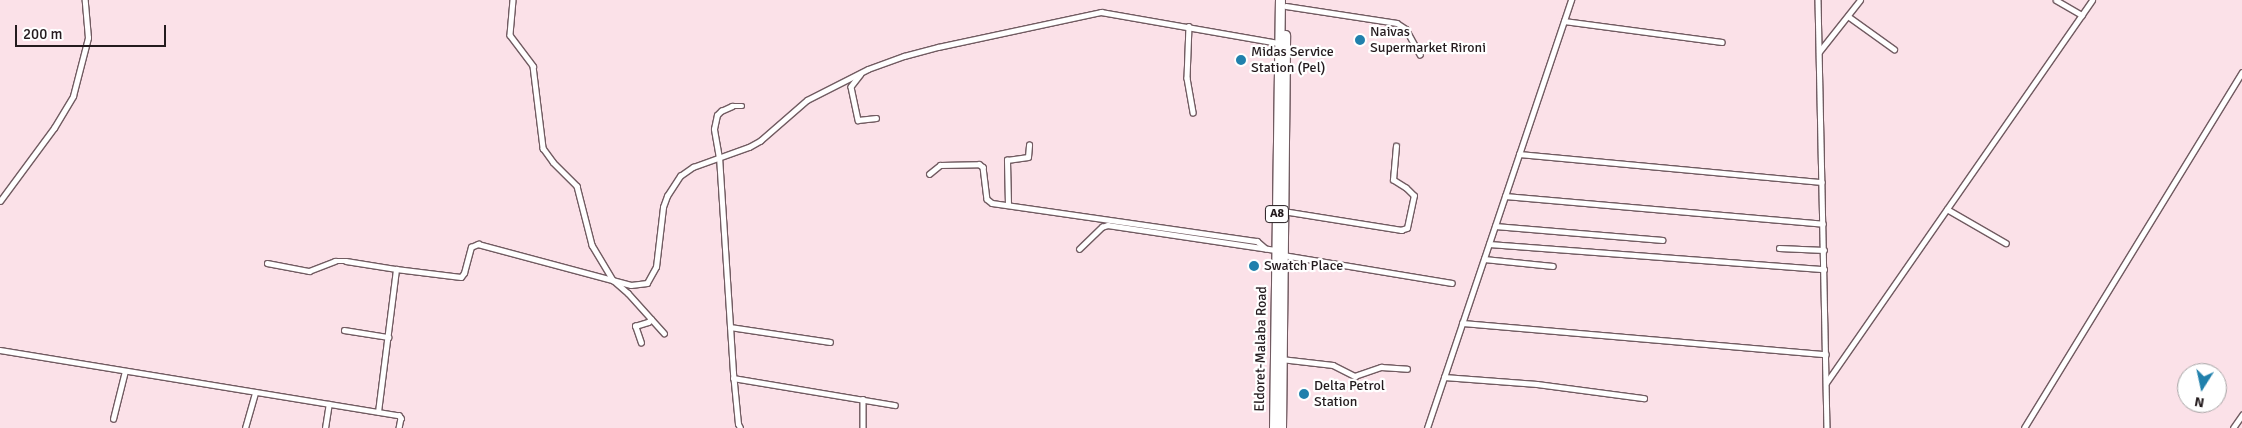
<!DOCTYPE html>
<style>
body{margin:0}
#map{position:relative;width:2242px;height:428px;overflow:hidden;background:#fbe1e8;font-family:Signika,sans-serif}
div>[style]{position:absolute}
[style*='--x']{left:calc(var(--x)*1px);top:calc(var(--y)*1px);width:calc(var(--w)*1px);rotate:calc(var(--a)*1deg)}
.roads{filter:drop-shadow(1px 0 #715b61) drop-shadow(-1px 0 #715b61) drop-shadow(0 1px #715b61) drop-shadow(0 -1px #715b61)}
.street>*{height:4.5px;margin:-2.25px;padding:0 2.25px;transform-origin:2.25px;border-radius:2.25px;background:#fff}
.highway>*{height:9px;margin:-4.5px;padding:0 4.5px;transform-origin:4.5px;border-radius:4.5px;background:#fff}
.dots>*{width:14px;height:14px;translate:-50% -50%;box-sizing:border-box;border:2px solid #fff;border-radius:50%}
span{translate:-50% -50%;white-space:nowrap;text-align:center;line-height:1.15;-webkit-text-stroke:4.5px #fff;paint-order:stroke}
.shield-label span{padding:1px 4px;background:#fff;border:1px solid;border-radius:4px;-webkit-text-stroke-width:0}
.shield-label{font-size:12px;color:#241b1e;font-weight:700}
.poi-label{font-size:14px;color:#241b1e}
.left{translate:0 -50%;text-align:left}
.street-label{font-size:14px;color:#241b1e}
.north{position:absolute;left:2177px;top:363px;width:50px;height:50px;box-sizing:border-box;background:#fff;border:1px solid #a7a4a5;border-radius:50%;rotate:190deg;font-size:14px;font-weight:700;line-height:20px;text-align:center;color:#241b1e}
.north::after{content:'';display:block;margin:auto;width:18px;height:22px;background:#2080ac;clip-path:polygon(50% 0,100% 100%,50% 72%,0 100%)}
.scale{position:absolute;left:15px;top:25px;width:151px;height:22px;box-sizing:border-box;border:2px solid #241b1e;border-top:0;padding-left:6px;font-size:15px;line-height:18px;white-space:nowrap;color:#241b1e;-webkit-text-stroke:4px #fff;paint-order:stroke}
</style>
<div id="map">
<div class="roads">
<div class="street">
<div style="--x:513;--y:0;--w:35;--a:95"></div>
<div style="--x:510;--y:35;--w:39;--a:53"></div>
<div style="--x:533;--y:66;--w:83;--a:83"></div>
<div style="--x:543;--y:148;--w:17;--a:54"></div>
<div style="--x:553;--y:162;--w:34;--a:45"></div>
<div style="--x:577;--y:186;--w:61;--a:75.7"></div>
<div style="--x:592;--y:245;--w:41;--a:59"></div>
<div style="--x:613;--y:280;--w:20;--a:41"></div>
<div style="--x:628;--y:293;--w:54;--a:48"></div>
<div style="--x:1818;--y:0;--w:428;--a:88.8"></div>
<div style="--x:2056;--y:0;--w:30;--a:30"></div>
<div style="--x:1286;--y:6;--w:112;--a:8.7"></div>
<div style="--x:1397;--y:23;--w:11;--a:34"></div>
<div style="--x:1406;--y:29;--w:29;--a:61"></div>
<div style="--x:1848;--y:16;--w:57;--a:35.7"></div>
<div style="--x:1564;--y:21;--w:159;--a:7.6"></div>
<div style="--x:1189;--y:26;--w:52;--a:92.2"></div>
<div style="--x:1187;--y:78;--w:35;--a:80"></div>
<div style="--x:1819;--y:52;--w:66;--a:-51.7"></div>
<div style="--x:861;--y:74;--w:16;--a:128"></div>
<div style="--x:851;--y:87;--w:34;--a:78"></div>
<div style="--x:858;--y:120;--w:18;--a:-6"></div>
<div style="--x:1519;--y:154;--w:304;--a:5.3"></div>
<div style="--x:929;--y:174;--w:14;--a:-39"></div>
<div style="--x:940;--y:165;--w:39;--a:-1"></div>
<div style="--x:979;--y:164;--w:5;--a:37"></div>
<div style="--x:983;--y:167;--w:32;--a:83"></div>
<div style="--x:987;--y:199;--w:6;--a:39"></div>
<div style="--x:992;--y:203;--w:268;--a:8.2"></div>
<div style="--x:1257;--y:241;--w:11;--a:41"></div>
<div style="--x:1505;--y:196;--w:319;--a:5"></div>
<div style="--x:0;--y:201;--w:91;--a:-53.5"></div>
<div style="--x:54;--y:128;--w:37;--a:-59"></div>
<div style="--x:73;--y:96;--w:60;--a:-75.5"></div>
<div style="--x:88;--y:38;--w:38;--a:-95"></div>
<div style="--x:1008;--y:205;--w:45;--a:-91.3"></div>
<div style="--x:1007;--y:160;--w:21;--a:-8"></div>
<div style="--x:1028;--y:157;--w:12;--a:-85"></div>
<div style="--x:1947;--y:209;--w:68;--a:30"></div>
<div style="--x:1283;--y:211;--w:120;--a:9.1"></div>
<div style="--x:1401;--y:230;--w:6;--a:-18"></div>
<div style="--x:1407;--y:228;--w:33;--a:-78"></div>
<div style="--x:1414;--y:196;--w:11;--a:-135"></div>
<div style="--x:1406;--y:188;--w:15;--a:-148"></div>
<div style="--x:1393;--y:180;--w:34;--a:-85"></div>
<div style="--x:1495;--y:226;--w:168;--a:4.8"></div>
<div style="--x:1489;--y:244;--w:336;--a:4.3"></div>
<div style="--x:1779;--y:248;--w:45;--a:2.5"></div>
<div style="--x:1079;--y:249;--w:32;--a:-44"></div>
<div style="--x:1102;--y:227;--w:6;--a:-18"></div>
<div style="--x:1108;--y:225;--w:170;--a:8.5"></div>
<div style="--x:1283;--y:255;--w:171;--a:9.4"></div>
<div style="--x:1484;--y:259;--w:69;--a:5.8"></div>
<div style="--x:267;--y:263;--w:43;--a:10.8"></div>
<div style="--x:309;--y:271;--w:28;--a:-21"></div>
<div style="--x:335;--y:261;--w:11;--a:0"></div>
<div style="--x:346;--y:261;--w:51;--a:9.1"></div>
<div style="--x:1462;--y:323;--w:365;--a:4.9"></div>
<div style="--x:730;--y:327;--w:101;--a:8.5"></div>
<div style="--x:344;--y:330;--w:45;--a:9"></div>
<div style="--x:641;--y:343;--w:18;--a:-109"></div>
<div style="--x:635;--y:326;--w:14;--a:-17"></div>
<div style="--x:648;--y:322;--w:4;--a:-45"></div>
<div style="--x:0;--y:350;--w:404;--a:9.3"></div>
<div style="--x:399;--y:415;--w:4;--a:56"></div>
<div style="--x:401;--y:418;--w:10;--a:101"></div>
<div style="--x:1281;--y:359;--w:52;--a:6.6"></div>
<div style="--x:1333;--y:365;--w:25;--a:27"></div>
<div style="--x:1355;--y:376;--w:28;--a:-19"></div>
<div style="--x:1381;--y:367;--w:26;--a:4"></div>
<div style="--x:1444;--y:377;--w:93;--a:4.3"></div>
<div style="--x:1537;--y:384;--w:108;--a:7.5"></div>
<div style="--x:733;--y:378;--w:164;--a:9.5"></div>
<div style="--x:1826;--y:383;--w:466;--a:-55.2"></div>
<div style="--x:863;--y:399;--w:29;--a:90"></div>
<div style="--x:378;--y:412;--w:144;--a:-82.8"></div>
<div style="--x:396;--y:269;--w:65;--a:7"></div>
<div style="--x:461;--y:277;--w:5;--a:-53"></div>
<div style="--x:464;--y:273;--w:27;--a:-75"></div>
<div style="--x:471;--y:247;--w:8;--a:-23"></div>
<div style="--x:478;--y:244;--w:158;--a:15"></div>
<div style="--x:631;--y:285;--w:16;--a:-7"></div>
<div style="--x:647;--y:283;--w:18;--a:-61"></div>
<div style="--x:656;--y:267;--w:60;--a:-83.3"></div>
<div style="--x:663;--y:207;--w:12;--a:-70"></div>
<div style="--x:667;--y:196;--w:24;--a:-57"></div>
<div style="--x:680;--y:176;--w:16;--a:-35"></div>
<div style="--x:693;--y:167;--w:59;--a:-19.7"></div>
<div style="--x:749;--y:147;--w:13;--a:-29"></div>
<div style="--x:760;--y:141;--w:62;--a:-41.1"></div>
<div style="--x:807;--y:100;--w:68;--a:-26.9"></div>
<div style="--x:868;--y:69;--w:38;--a:-20"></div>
<div style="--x:904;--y:56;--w:35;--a:-15"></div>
<div style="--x:938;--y:47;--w:167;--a:-12.1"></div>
<div style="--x:1101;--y:12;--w:181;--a:9.9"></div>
<div style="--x:113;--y:419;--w:49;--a:-76"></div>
<div style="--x:245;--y:428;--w:37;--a:-74"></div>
<div style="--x:325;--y:428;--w:24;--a:-81"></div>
<div style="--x:740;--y:428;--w:4;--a:-117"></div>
<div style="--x:738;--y:424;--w:51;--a:-95.6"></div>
<div style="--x:733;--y:373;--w:215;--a:-93.7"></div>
<div style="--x:719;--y:158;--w:29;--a:-100"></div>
<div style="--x:714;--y:129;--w:14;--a:-78"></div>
<div style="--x:717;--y:115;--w:6;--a:-45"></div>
<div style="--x:721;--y:111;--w:12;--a:-24"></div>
<div style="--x:732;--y:106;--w:10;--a:0"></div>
<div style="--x:1427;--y:428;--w:452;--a:-71.4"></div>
<div style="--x:2024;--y:428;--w:417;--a:-58.5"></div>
<div style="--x:2233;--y:428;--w:16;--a:-55"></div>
</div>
<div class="highway">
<div style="--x:1274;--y:428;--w:428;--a:-89.2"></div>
<div style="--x:1281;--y:428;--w:393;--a:-89.4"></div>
</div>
</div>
<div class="dots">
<div style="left:1360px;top:40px;background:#2080ac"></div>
<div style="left:1241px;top:60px;background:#2080ac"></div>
<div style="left:1254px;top:266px;background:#2080ac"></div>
<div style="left:1304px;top:394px;background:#2080ac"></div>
</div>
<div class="shield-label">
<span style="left:1277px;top:214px">A8</span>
</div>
<div class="poi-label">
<span class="left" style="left:1370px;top:40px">Naivas<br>Supermarket Rironi</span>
<span class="left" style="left:1251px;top:60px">Midas Service<br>Station (Pel)</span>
<span class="left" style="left:1264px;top:266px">Swatch Place</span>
<span class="left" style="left:1314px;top:394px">Delta Petrol<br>Station</span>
</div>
<div class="street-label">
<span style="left:1261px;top:349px;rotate:-89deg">Eldoret-Malaba Road</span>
</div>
<div class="north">N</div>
<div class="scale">200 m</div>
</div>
